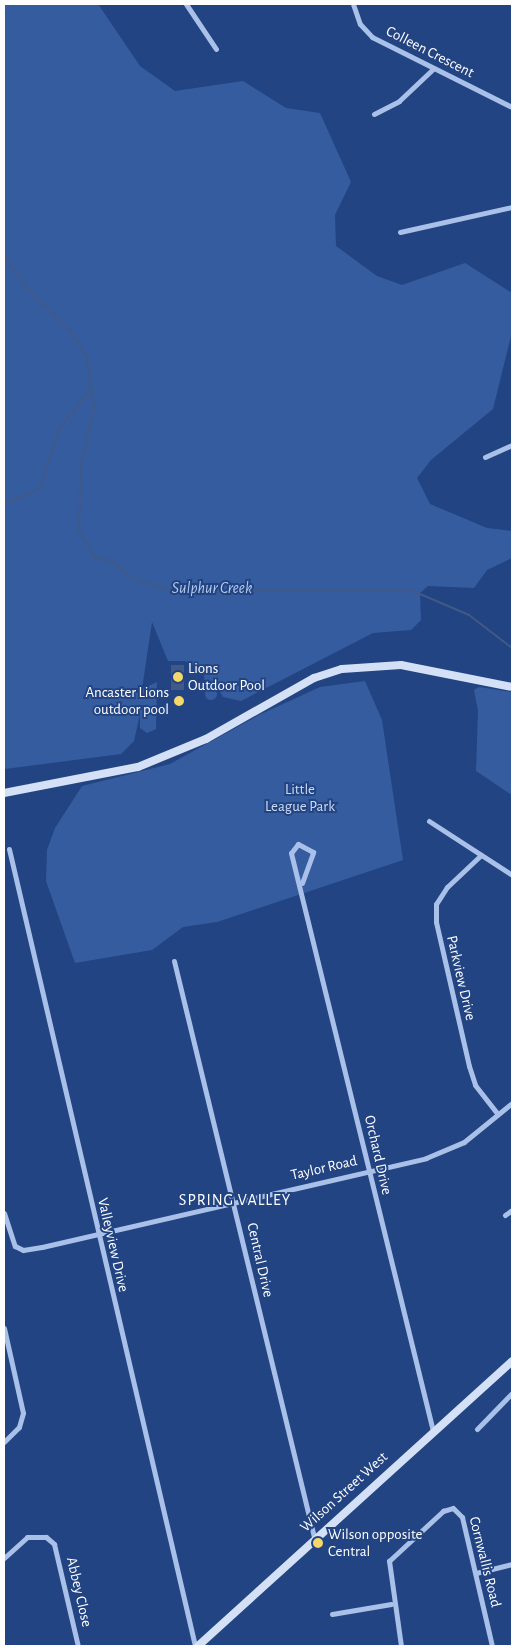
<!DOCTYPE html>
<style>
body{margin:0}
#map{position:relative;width:516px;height:1650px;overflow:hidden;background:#224482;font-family:"Alegreya Sans",sans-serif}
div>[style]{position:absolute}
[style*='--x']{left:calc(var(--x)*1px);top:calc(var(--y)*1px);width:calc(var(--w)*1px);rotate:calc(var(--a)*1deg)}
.green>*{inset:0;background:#365ca0}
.round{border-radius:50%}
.water>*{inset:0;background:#405987;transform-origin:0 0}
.stream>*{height:2px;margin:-1px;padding:0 1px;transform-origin:1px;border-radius:1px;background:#405987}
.street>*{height:5px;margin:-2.5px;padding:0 2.5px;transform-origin:2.5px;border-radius:2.5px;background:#a9c0e8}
.secondary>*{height:8px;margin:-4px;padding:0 4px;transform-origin:4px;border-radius:4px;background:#d3e0f6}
.dots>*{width:14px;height:14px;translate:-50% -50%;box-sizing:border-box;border:2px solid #224482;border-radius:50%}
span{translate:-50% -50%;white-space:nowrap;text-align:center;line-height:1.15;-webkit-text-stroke:4px #224482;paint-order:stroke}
.street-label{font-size:15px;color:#fff}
.poi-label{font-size:15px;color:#fff}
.left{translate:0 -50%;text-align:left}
.right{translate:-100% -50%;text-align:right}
.park-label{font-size:15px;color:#cddcf6}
.water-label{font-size:16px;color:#b5caef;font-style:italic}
.neighbourhood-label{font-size:16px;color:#fff;letter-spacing:1px}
.frame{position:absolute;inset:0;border:5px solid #fff;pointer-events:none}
</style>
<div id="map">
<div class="green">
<div style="clip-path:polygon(4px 4px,98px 4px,140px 66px,175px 91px,243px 81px,286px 108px,320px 113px,351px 182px,335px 215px,336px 246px,377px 276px,402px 285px,465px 263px,512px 293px,512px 332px,493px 409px,431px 460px,417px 478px,430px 504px,487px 528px,512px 531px,512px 558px,487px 570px,474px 588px,428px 586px,420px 593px,421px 620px,411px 630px,373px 633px,241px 701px,223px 697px,217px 687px,205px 681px,203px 671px,185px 661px,168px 661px,152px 622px,142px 689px,157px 682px,156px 729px,147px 733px,140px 728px,140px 714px,134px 741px,121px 754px,5px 769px)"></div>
<div style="clip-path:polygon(365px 681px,382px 720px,403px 860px,217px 922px,183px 927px,152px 950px,75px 963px,46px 881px,47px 850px,55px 828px,82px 786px,170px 764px,259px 715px,320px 687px)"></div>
<div style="clip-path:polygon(479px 687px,512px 692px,512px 795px,476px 771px,478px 711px,474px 690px)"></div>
<div class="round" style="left:205px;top:688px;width:12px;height:12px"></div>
</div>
<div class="water">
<div style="left:171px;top:665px;width:13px;height:25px"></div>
</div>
<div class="stream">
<div style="--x:4;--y:255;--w:40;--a:55.1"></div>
<div style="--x:27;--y:288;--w:59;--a:44.3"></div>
<div style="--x:69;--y:329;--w:34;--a:58"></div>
<div style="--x:87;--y:358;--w:50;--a:82"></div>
<div style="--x:94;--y:408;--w:57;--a:103.1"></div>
<div style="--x:81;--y:464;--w:66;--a:91.7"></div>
<div style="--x:79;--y:530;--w:34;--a:60"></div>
<div style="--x:96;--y:559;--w:16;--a:4"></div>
<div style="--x:112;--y:560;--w:30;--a:42"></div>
<div style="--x:134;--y:580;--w:35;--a:15"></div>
<div style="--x:168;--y:589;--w:245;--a:0.5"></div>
<div style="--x:413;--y:591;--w:61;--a:23.2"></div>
<div style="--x:469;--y:615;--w:54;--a:37.5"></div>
<div style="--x:4;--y:504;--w:39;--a:-23"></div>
<div style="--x:40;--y:489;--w:63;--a:-72.4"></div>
<div style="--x:59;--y:429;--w:53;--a:-51.8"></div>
</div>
<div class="street">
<div style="--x:186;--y:4;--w:54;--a:56.3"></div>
<div style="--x:353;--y:4;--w:21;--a:71"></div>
<div style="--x:360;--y:24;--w:18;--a:47"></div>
<div style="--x:372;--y:37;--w:157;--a:26.6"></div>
<div style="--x:374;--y:114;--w:28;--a:-27"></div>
<div style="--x:399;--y:101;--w:47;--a:-43.3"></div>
<div style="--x:400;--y:232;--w:115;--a:-12.6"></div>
<div style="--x:485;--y:457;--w:30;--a:-24"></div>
<div style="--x:429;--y:821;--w:99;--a:33"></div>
<div style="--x:9;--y:849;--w:818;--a:76.86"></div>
<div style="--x:481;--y:855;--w:47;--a:136.7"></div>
<div style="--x:447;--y:887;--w:20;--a:123"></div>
<div style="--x:436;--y:904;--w:18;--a:90"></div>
<div style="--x:436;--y:922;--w:148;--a:77.1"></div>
<div style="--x:469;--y:1066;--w:20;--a:72"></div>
<div style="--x:475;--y:1085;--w:37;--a:52"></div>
<div style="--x:302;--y:883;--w:33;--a:-70"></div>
<div style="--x:313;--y:852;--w:17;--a:-152"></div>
<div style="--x:298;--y:844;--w:11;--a:128"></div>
<div style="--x:291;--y:853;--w:595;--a:76.2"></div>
<div style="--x:174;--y:961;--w:593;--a:76.34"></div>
<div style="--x:4;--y:1213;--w:35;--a:72"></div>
<div style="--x:15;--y:1246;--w:9;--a:27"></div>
<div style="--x:23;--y:1250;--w:19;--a:-9"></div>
<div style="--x:42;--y:1247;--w:394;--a:-13"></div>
<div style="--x:426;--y:1158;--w:41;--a:-22.8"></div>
<div style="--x:464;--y:1142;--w:62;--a:-39.1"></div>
<div style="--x:505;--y:1215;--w:9;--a:-36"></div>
<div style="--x:4;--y:1328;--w:87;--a:77.4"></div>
<div style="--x:23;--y:1413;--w:15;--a:106"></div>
<div style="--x:19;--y:1427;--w:21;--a:135"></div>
<div style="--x:477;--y:1429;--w:50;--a:-45.8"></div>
<div style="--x:4;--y:1558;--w:31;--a:-42"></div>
<div style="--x:27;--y:1537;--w:19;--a:0"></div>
<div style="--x:46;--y:1537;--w:11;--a:41"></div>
<div style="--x:54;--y:1544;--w:105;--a:76.8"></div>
<div style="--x:476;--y:1573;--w:37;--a:-14"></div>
<div style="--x:332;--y:1614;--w:60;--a:-9.6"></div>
<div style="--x:401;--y:1646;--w:86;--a:-98"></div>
<div style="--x:389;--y:1561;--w:74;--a:-42.8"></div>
<div style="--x:443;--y:1511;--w:10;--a:-17"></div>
<div style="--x:453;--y:1508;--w:13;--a:45"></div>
<div style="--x:462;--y:1517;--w:132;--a:76.9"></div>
</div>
<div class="secondary">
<div style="--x:4;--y:793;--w:136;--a:-11"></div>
<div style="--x:138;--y:767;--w:74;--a:-22.4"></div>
<div style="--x:206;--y:739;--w:124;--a:-29.5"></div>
<div style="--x:314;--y:678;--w:29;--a:-18"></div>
<div style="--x:342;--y:669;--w:59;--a:-3.9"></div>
<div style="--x:401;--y:665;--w:113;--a:11.2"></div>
<div style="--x:198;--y:1646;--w:424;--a:-42.2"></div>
</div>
<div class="dots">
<div style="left:178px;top:677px;background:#f4d86b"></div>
<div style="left:179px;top:701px;background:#f4d86b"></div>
<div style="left:318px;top:1543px;background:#f4d86b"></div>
</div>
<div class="street-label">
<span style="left:430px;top:52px;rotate:27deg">Colleen Crescent</span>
<span style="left:461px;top:978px;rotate:77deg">Parkview Drive</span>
<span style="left:378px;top:1155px;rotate:77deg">Orchard Drive</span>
<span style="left:324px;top:1168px;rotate:-13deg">Taylor Road</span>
<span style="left:113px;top:1245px;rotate:77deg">Valleyview Drive</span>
<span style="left:260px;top:1260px;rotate:77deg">Central Drive</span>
<span style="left:344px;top:1492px;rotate:-42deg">Wilson Street West</span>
<span style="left:485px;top:1562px;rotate:76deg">Cornwallis Road</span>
<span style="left:79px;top:1592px;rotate:77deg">Abbey Close</span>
</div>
<div class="poi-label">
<span class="left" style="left:188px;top:677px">Lions<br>Outdoor Pool</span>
<span class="right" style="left:169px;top:701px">Ancaster Lions<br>outdoor pool</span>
<span class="left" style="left:328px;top:1543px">Wilson opposite<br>Central</span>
</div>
<div class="park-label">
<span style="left:300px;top:798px">Little<br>League Park</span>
</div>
<div class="water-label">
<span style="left:212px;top:588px">Sulphur Creek</span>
</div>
<div class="neighbourhood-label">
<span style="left:235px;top:1200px">SPRING VALLEY</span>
</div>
<div class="frame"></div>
</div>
